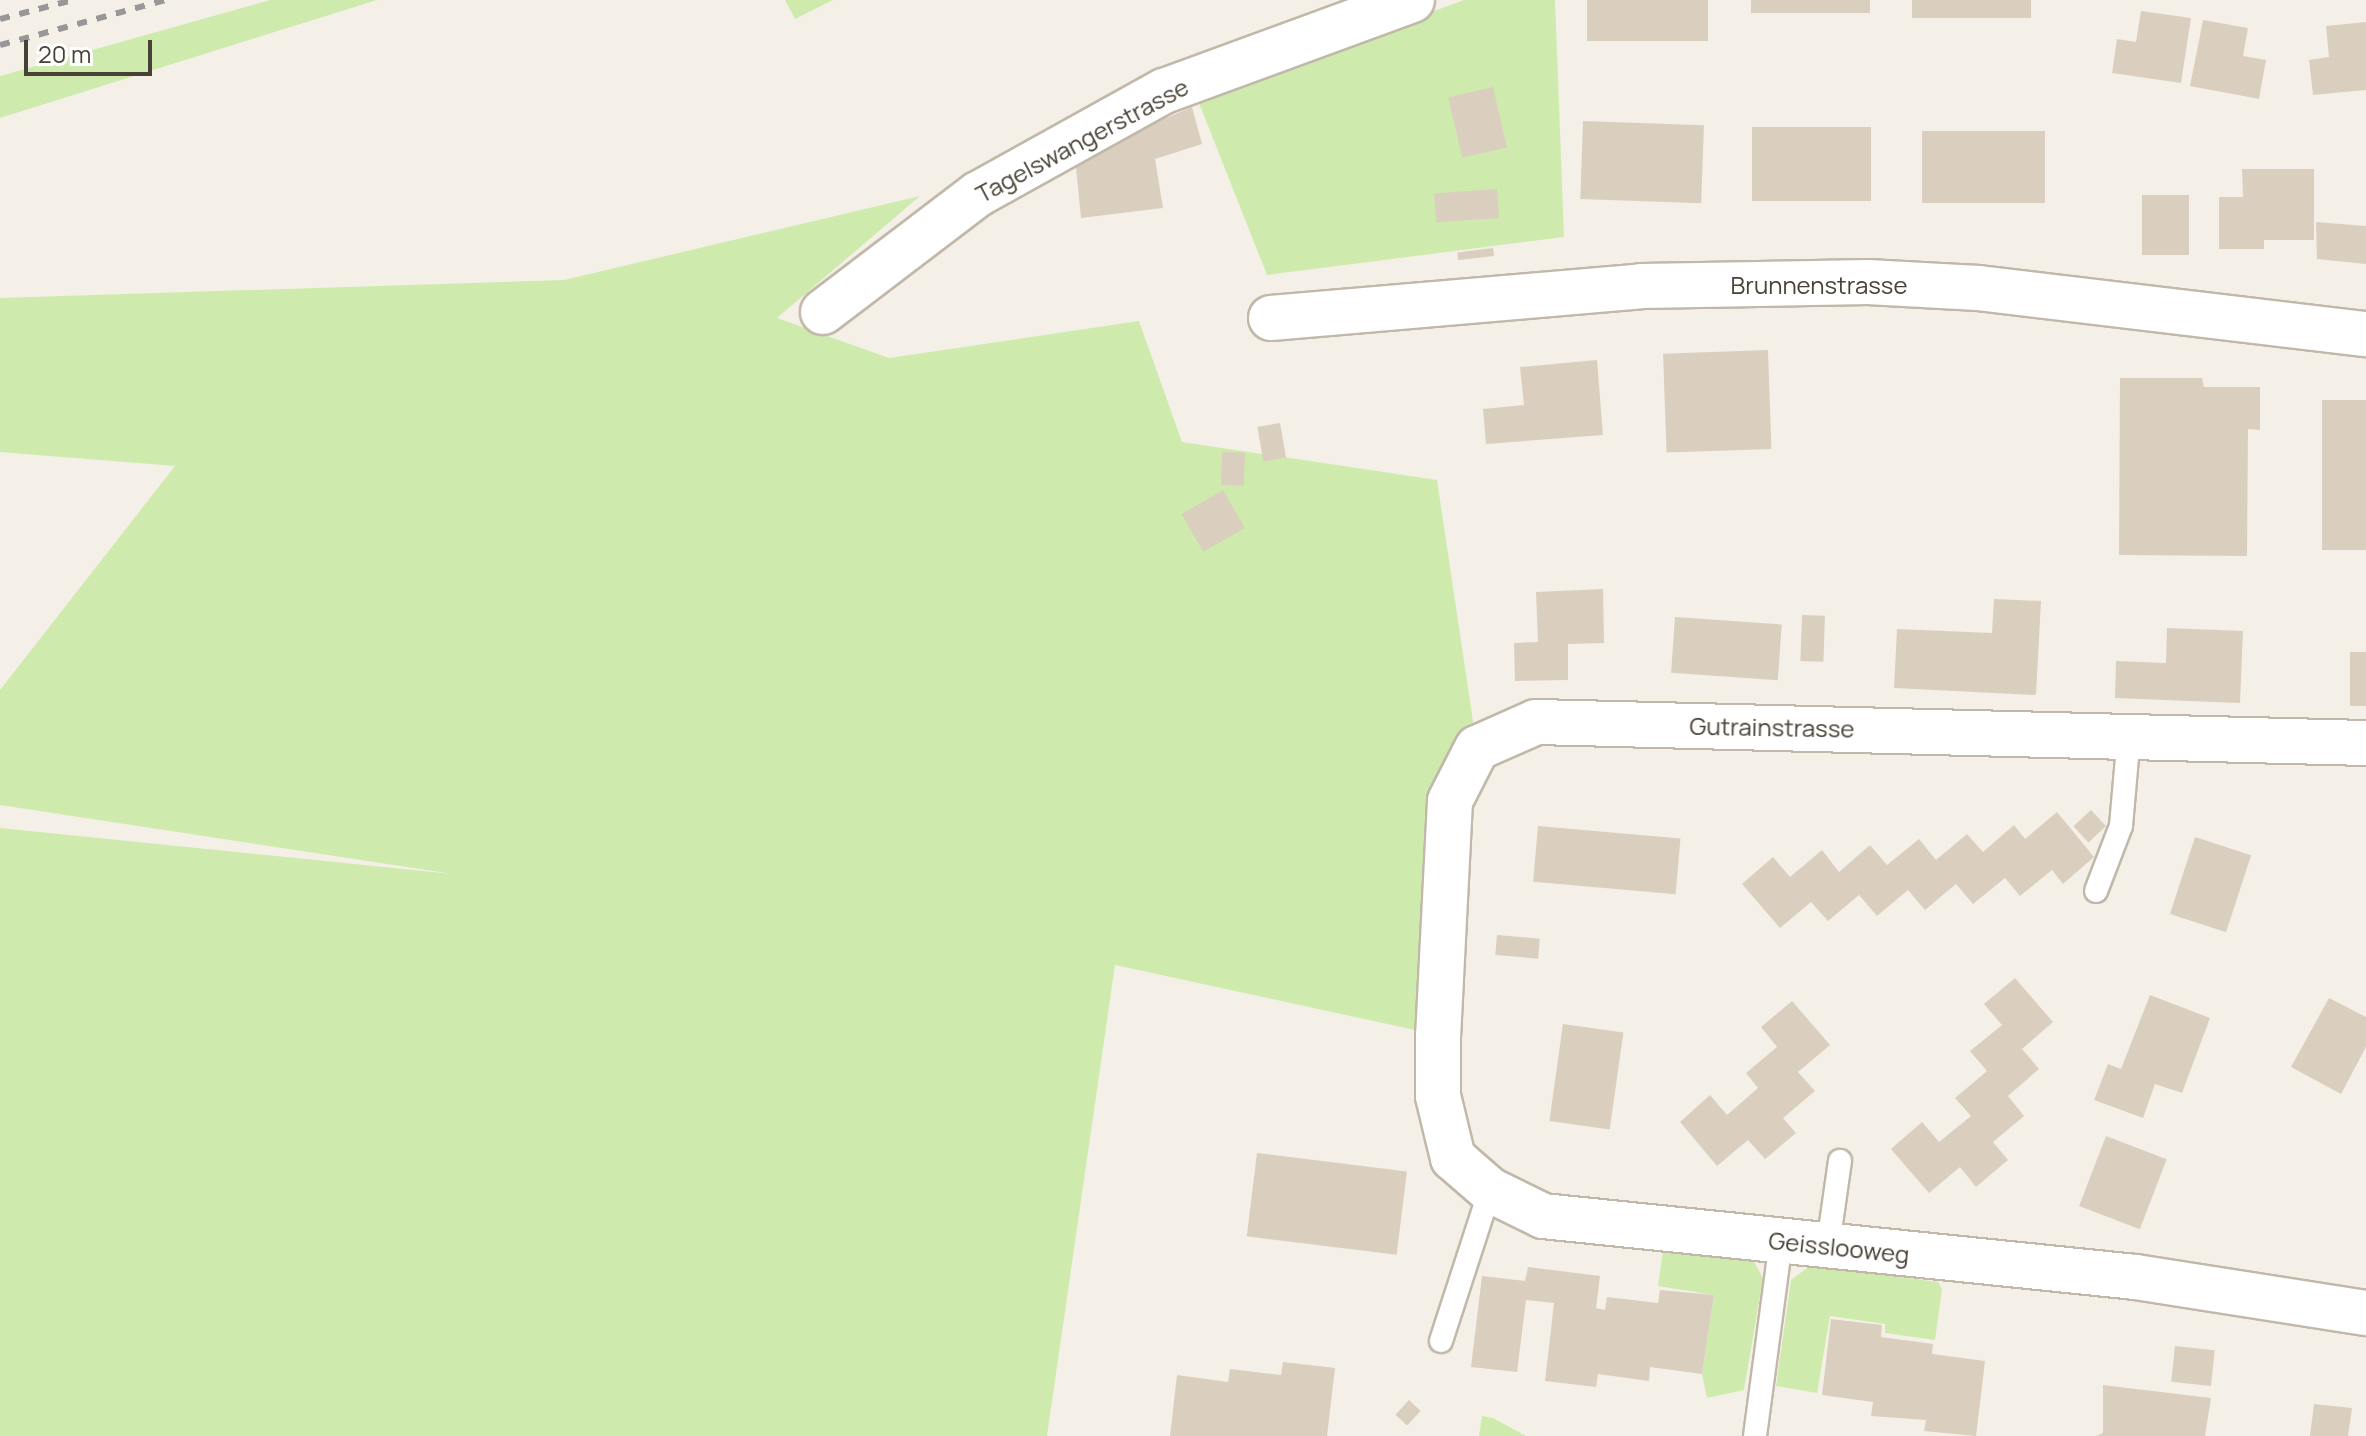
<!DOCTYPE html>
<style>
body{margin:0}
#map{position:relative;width:2366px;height:1436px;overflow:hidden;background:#f4f0e7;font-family:Manrope,sans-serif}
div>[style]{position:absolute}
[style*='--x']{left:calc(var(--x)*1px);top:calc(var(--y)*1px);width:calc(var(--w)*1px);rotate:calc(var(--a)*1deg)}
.green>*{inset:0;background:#ceebad}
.building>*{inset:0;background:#dacfbe;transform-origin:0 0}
.roads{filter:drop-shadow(2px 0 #c1b8a9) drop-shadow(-2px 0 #c1b8a9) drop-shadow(0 2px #c1b8a9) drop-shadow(0 -2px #c1b8a9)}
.service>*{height:22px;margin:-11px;padding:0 11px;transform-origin:11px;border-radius:11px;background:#fff}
.minor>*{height:44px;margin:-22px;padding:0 22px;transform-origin:22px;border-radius:22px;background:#fff}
.rail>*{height:6px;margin-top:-3px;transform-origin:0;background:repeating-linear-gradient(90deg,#979797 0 10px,transparent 0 20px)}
span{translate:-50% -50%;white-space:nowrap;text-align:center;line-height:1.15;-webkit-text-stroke:6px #fff;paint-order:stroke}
.street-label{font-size:24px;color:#484135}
.scale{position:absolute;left:24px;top:40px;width:128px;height:36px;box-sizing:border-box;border:4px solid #484135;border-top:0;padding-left:10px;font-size:24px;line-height:28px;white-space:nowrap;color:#484135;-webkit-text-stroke:6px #fff;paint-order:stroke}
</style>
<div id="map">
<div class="green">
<div style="clip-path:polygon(270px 0,377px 0,0 118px,0 76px)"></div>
<div style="clip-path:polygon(785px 0,833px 0,795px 19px)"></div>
<div style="clip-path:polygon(1464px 0,1555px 0,1564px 237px,1267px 275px,1197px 98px)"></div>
<div style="clip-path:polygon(920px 196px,777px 318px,889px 358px,1139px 321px,1182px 442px,1437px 480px,1477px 748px,1438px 1035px,1115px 965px,1047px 1436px,0 1436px,0 828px,453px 874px,0 805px,0 690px,175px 466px,0 452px,0 298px,564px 280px)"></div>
<div style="clip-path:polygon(1664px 1245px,1752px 1258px,1763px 1278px,1744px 1390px,1707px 1398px,1702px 1374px,1714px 1295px,1658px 1286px)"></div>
<div style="clip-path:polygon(1811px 1265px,1938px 1282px,1942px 1289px,1935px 1340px,1885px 1333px,1885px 1324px,1830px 1316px,1817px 1393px,1776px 1386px,1791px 1280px)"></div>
<div style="clip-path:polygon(1482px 1416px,1493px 1418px,1526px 1436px,1479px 1436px)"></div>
</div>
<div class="building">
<div style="left:1587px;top:0;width:121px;height:41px"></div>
<div style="left:1751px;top:0;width:119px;height:13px"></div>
<div style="left:1912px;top:0;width:119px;height:18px"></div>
<div style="clip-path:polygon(2141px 11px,2191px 18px,2181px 83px,2112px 73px,2117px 39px,2136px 42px)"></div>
<div style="clip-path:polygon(2203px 20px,2248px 28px,2243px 56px,2266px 60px,2259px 99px,2190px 86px)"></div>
<div style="clip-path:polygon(2366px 22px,2366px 90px,2313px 95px,2309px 60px,2329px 57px,2326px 26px)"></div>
<div style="left:1493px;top:87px;width:62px;height:46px;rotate:77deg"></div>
<div style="clip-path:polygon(1192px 107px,1202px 144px,1155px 159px,1163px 208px,1081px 218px,1075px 157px)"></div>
<div style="left:1583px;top:121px;width:121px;height:78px;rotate:2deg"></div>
<div style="left:1752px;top:127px;width:119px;height:74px"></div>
<div style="left:1922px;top:131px;width:123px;height:72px"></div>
<div style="clip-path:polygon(2242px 169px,2314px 169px,2314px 240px,2264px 240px,2264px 249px,2219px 249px,2219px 197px,2243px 197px)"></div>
<div style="left:1497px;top:189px;width:29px;height:63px;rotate:86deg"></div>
<div style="left:2142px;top:195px;width:47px;height:60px"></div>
<div style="clip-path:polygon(2316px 222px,2366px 226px,2366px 264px,2317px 259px)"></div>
<div style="left:1493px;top:248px;width:8px;height:36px;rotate:83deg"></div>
<div style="left:1768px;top:350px;width:99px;height:105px;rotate:88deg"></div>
<div style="clip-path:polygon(1597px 360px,1603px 435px,1486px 444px,1483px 409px,1524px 405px,1520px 367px)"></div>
<div style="clip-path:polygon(2120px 378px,2202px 378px,2204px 387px,2260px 387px,2260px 430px,2248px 429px,2247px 556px,2119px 555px)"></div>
<div style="left:2322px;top:400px;width:44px;height:150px"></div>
<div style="left:1280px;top:423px;width:35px;height:23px;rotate:80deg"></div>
<div style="left:1222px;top:452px;width:23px;height:33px;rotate:2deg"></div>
<div style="left:1223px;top:490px;width:44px;height:48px;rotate:60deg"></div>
<div style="clip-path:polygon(1603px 589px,1604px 643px,1568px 644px,1568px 680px,1515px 681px,1514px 643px,1538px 642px,1536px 592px)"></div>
<div style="clip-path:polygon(1994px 599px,2041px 601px,2036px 695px,1894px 688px,1897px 629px,1992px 633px)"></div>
<div style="left:1802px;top:615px;width:23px;height:46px;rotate:2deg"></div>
<div style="left:1675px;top:617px;width:107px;height:56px;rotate:4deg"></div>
<div style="clip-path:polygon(2167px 628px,2243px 631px,2240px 703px,2115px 698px,2116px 661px,2166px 663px)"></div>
<div style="left:2350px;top:652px;width:16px;height:54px"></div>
<div style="left:2091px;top:810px;width:22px;height:24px;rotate:47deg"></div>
<div style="clip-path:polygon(2057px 812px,2094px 857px,2063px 884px,2052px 870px,2020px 896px,2005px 878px,1973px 904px,1956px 884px,1925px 910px,1908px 890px,1877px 916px,1859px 895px,1828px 921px,1811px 902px,1780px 928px,1742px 884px,1773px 857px,1790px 877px,1822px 850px,1839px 872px,1870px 845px,1887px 865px,1919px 839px,1936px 860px,1967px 834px,1983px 852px,2014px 825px,2025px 839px)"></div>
<div style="left:1538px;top:826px;width:143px;height:56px;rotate:5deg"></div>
<div style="left:2195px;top:837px;width:59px;height:81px;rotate:18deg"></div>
<div style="left:1497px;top:935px;width:43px;height:20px;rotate:5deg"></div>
<div style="clip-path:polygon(2015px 978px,2053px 1022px,2022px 1049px,2039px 1069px,2008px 1096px,2024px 1116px,1993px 1142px,2008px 1160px,1976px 1187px,1960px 1167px,1929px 1193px,1891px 1149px,1922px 1122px,1939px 1142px,1971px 1116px,1955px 1098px,1987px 1071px,1970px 1051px,2002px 1025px,1984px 1004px)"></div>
<div style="clip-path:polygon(2150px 995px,2210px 1018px,2182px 1093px,2155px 1084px,2143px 1118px,2094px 1100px,2108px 1064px,2121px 1069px)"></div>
<div style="clip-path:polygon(2329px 998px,2366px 1017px,2366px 1047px,2341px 1094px,2291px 1067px)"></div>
<div style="clip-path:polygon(1792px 1001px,1830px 1045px,1798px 1072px,1815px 1091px,1783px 1118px,1796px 1133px,1765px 1159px,1748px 1140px,1717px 1166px,1680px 1122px,1710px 1095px,1727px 1115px,1758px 1088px,1746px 1073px,1777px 1047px,1761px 1027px)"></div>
<div style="left:1563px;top:1024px;width:61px;height:98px;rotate:8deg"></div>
<div style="left:2106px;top:1136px;width:65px;height:75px;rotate:21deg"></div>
<div style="left:1257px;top:1153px;width:151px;height:84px;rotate:7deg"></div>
<div style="clip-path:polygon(1528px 1267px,1600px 1276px,1596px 1308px,1605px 1310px,1607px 1297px,1658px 1303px,1660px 1290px,1714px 1295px,1702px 1374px,1650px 1367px,1649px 1381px,1598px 1374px,1596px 1387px,1545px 1381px,1554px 1303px,1526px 1300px,1517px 1372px,1471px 1367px,1482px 1276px,1525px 1281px)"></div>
<div style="clip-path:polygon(1831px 1319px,1882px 1325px,1881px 1337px,1933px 1344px,1932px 1354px,1985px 1361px,1976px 1436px,1924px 1431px,1926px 1420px,1871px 1416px,1873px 1402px,1822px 1395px)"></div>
<div style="left:2175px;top:1346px;width:40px;height:36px;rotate:6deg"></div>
<div style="clip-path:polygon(1283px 1362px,1335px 1368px,1327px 1436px,1170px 1436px,1177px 1375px,1228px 1382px,1230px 1369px,1281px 1375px)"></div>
<div style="clip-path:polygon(2103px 1385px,2211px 1398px,2205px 1436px,2096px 1436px,2103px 1433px)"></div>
<div style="left:1409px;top:1400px;width:16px;height:20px;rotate:43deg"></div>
<div style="clip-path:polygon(2314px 1404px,2352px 1408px,2348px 1436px,2310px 1436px)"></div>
</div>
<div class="roads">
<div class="service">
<div style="--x:2096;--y:891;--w:70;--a:-69"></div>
<div style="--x:2121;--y:826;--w:92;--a:-85"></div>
<div style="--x:1828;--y:1245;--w:85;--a:-81.9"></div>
<div style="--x:1441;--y:1341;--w:159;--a:-72"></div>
<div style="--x:1755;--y:1436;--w:197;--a:-82.4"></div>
</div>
<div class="minor">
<div style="--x:823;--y:312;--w:195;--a:-37.3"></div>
<div style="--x:978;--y:194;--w:213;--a:-29"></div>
<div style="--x:1164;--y:91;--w:264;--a:-20.1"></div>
<div style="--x:1271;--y:318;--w:371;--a:-4.9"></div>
<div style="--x:1641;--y:286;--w:227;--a:-1"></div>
<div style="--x:1868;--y:282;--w:110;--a:3.1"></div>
<div style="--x:1978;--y:288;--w:391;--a:6.8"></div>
<div style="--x:2366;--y:743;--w:830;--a:-178.55"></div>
<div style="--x:1536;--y:722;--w:64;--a:156.2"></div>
<div style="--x:1477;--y:748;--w:59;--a:117"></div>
<div style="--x:1450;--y:801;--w:234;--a:92.9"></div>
<div style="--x:1438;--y:1035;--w:61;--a:90"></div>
<div style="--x:1438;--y:1096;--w:64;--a:76.4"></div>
<div style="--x:1453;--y:1158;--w:49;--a:40.9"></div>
<div style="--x:1490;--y:1190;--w:59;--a:26.1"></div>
<div style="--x:1543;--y:1216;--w:595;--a:5.88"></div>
<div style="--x:2135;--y:1277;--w:234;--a:8.9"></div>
</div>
</div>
<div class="rail">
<div style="--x:0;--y:19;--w:75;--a:-14.6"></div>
<div style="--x:0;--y:45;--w:172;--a:-15.2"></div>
</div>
<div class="street-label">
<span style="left:1082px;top:140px;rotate:-28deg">Tagelswangerstrasse</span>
<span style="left:1819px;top:285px">Brunnenstrasse</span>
<span style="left:1772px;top:727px;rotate:1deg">Gutrainstrasse</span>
<span style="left:1839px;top:1247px;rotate:6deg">Geisslooweg</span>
</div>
<div class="scale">20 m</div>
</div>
